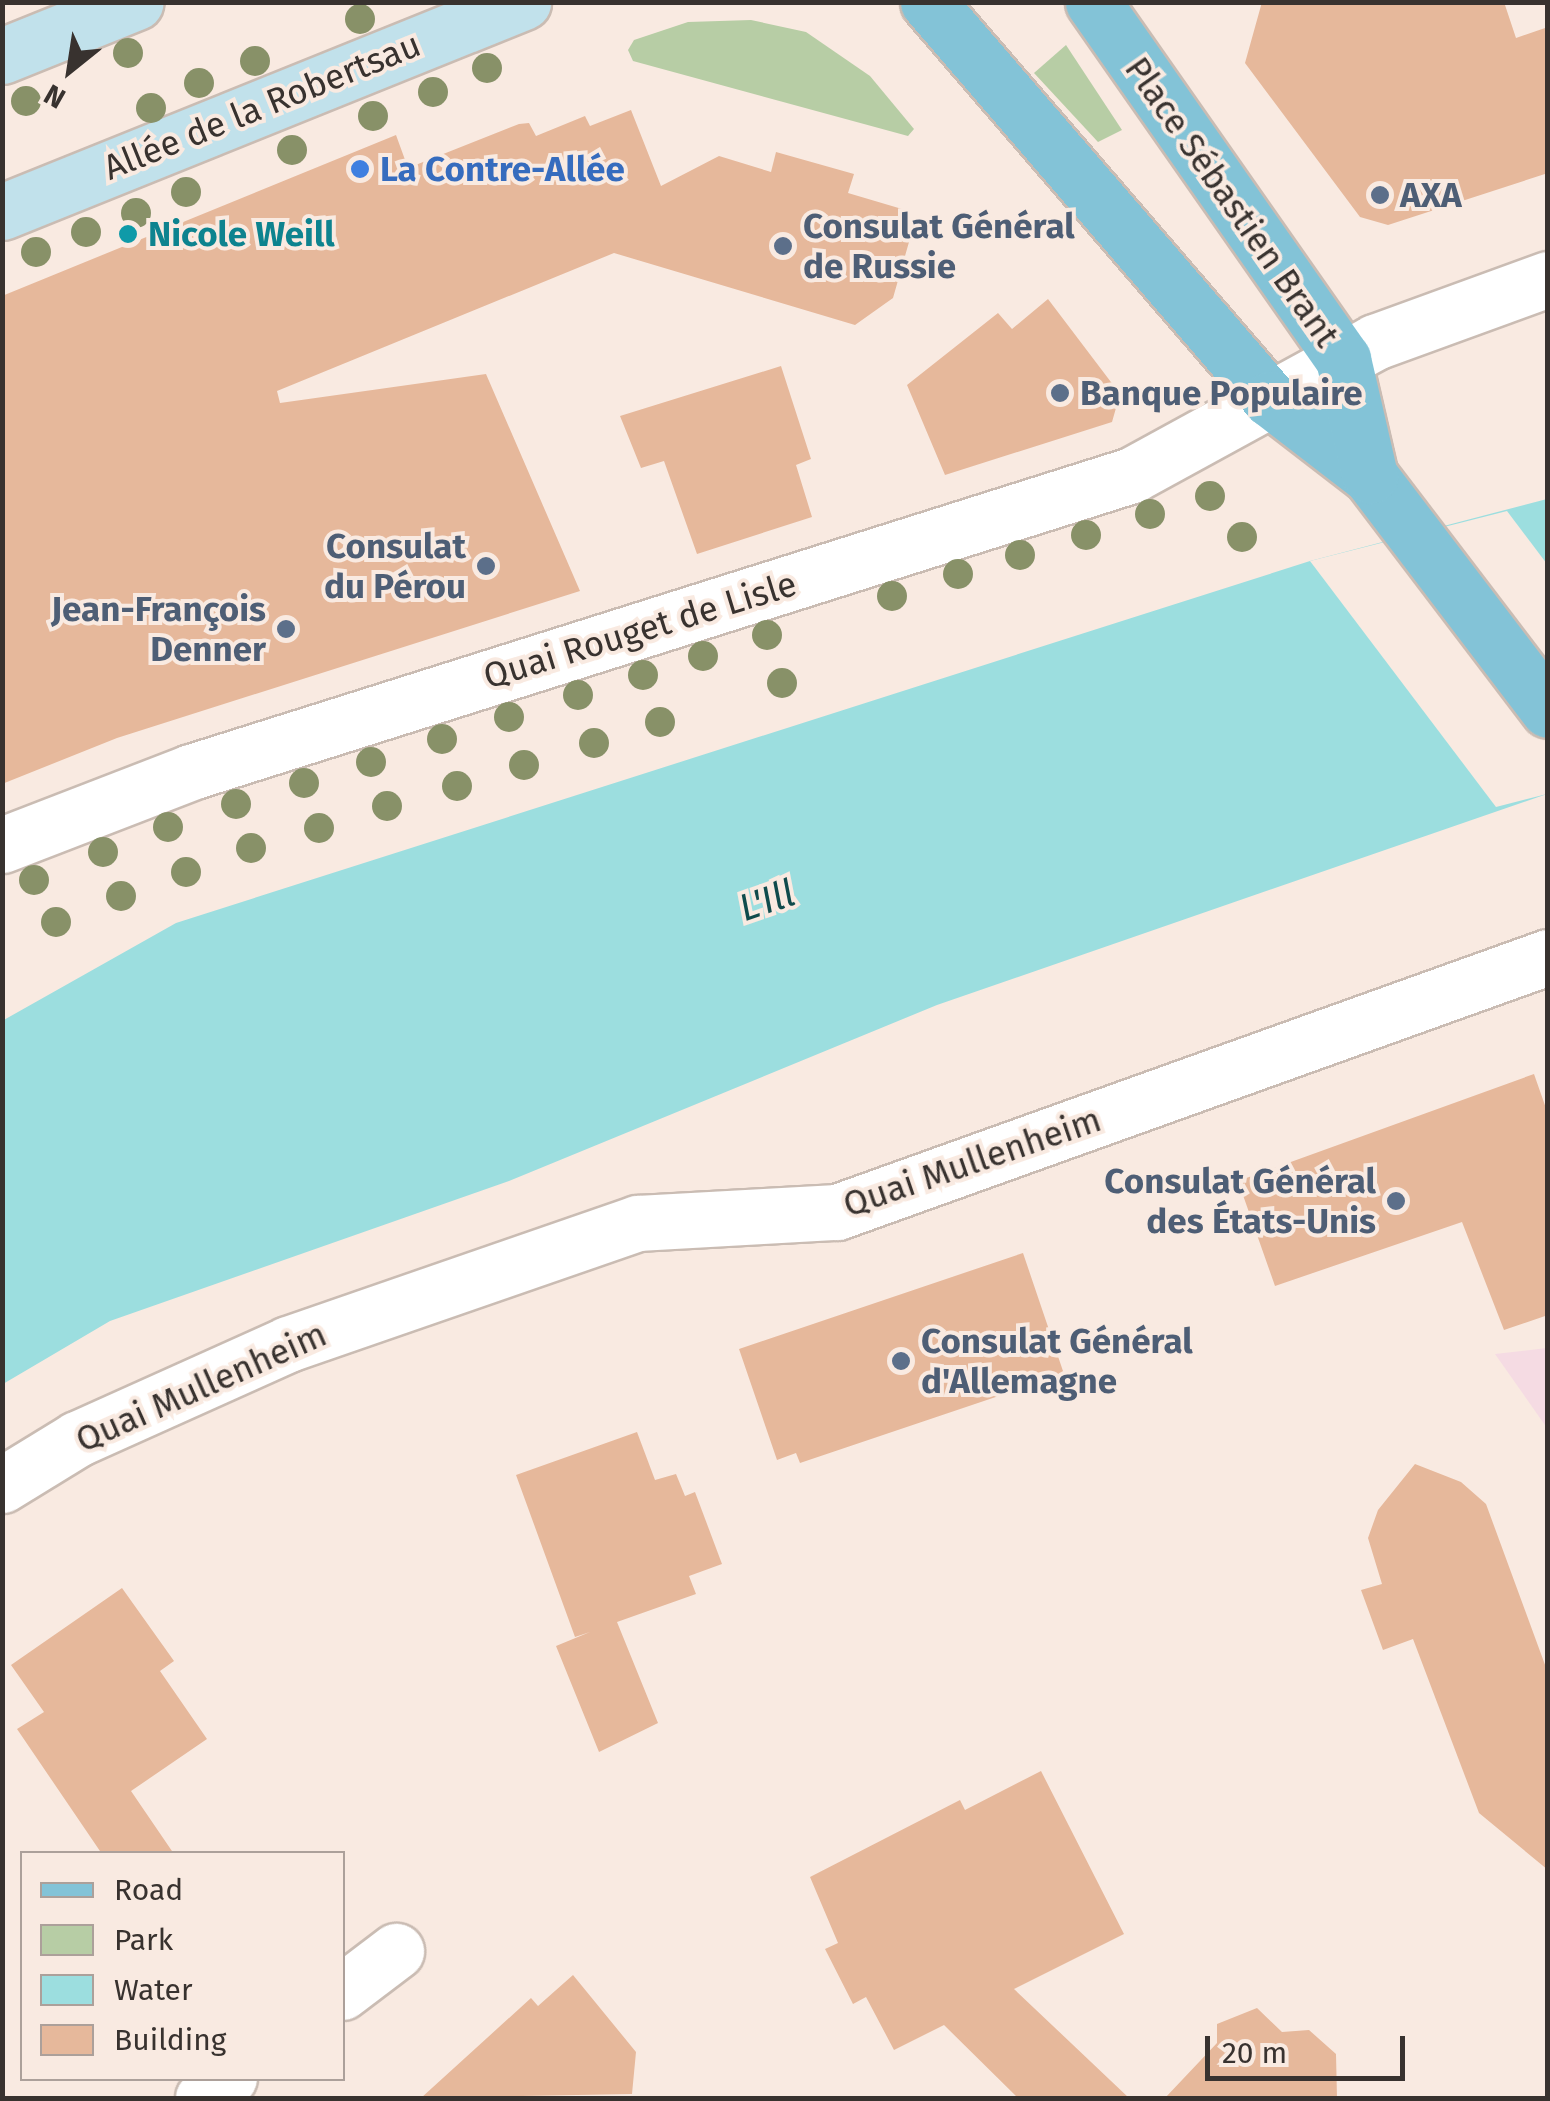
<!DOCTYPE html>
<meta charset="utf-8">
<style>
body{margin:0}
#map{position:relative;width:1550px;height:2101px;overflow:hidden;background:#f9eae1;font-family:"Fira Sans",sans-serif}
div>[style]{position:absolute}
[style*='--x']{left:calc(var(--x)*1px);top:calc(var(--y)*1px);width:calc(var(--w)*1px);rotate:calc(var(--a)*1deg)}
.commercial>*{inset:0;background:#f5dbe3}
.green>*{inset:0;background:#b7cda5}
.water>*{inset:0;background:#9cdedf}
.pier>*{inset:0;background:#f9eae1}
.building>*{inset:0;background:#e6b89b}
.roads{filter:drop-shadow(2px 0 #cabcb3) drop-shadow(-2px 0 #cabcb3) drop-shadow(0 2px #cabcb3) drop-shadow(0 -2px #cabcb3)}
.minor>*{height:55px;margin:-27.5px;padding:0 27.5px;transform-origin:27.5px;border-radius:27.5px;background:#fff}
.secondary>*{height:55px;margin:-27.5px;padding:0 27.5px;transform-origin:27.5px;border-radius:27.5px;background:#c1e1eb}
.primary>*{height:55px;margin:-27.5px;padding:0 27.5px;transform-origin:27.5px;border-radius:27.5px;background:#83c3d7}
.trees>*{width:30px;height:30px;margin:-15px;border-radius:50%;background:#889168}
.dots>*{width:28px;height:28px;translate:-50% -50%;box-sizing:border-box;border:5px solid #f9eae1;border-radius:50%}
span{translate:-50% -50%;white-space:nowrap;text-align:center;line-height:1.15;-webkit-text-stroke:8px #f9eae1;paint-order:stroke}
.street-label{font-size:35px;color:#38322f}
.shop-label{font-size:35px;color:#366cbe;font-weight:700}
.left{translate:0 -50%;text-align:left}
.service-label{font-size:35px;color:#4e5e75;font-weight:700}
.right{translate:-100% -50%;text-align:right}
.culture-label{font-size:35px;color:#0d838f;font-weight:700}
.water-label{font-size:38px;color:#0f4b4c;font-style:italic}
.frame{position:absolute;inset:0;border:5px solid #38322f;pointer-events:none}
.legend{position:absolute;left:20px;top:1851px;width:325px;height:230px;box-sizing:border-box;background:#f9eae1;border:2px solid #aca09a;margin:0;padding:12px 18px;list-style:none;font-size:30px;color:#38322f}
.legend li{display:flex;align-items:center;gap:20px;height:50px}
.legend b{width:50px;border:2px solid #aca09a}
.north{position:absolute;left:20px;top:20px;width:100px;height:100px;-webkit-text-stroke:8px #f9eae1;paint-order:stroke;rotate:210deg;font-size:28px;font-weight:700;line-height:40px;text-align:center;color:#38322f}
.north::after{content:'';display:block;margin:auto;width:35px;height:45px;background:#38322f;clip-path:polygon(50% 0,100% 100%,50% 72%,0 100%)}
.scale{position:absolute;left:1205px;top:2036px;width:200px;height:45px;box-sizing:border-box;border:5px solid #38322f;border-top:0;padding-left:12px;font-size:30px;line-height:35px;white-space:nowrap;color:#38322f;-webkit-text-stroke:8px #f9eae1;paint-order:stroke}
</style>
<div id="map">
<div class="commercial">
<div style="clip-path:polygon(1547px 1348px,1548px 1348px,1547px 1428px,1495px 1354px)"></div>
</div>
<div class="green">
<div style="clip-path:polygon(751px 20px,806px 32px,870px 76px,914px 129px,908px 136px,633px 61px,628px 50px,634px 40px,688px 22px)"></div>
<div style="clip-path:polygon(1066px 45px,1122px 130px,1098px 142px,1034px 73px)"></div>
</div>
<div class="water">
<div style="clip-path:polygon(1547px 499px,1547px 794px,937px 1005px,509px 1181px,110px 1321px,3px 1384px,2px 1021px,176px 923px,1310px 561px)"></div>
</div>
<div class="pier">
<div style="clip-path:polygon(1507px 511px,1547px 564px,1547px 794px,1496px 807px,1310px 561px)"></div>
</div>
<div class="building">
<div style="clip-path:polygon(1262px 2px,1504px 2px,1516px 38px,1548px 27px,1548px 173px,1388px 225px,1360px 217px,1245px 63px)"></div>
<div style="clip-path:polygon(631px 110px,661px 186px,719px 156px,771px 172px,776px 152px,854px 174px,848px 193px,902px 209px,913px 228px,893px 298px,855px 325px,614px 253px,277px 391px,280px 403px,486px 374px,580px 591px,117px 738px,2px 784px,2px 296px,396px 135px,408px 168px,519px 124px,529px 123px,536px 136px,585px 116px,590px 126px)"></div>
<div style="clip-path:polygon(1048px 299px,1120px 394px,1112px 422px,945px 475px,907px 385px,998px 313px,1012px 329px)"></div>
<div style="clip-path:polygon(781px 366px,811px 459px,796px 465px,812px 517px,697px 554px,664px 461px,641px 468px,620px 416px)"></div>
<div style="clip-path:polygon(1534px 1074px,1548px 1114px,1548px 1315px,1504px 1330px,1462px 1222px,1275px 1286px,1238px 1181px)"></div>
<div style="clip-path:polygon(1023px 1253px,1064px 1374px,800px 1463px,796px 1453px,777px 1460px,739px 1349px)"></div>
<div style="clip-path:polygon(637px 1432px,655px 1480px,676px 1474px,685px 1496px,695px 1492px,722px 1564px,689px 1576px,696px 1594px,617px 1622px,658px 1723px,599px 1752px,556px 1646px,590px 1632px,575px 1637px,516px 1475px)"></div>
<div style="clip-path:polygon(1415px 1464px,1461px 1482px,1486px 1504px,1548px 1673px,1548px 1870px,1479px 1813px,1413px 1639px,1383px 1650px,1361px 1590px,1382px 1584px,1368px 1538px,1378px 1510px)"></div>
<div style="clip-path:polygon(122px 1588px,174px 1661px,160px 1671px,207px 1739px,131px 1791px,174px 1854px,102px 1854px,17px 1729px,44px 1712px,11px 1665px)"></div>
<div style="clip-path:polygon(1041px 1771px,1124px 1934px,1014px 1989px,1129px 2098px,1018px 2098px,944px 2025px,894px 2050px,866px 1997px,853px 2004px,825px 1949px,838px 1943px,810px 1877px,960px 1800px,965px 1810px)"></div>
<div style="clip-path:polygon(573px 1975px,636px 2052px,632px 2094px,421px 2098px,531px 1998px,538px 2006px)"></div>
<div style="clip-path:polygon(1257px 2008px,1282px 2032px,1309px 2030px,1336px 2054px,1337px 2098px,1165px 2098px,1217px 2043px,1217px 2024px)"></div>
</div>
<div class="roads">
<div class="minor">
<div style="--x:2;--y:845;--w:203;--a:-21.1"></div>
<div style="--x:191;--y:772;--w:987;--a:-17.52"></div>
<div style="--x:1132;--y:475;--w:277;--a:-28.7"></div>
<div style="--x:1375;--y:342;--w:184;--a:-20"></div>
<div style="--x:2;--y:1485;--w:88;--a:-31.5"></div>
<div style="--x:77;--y:1439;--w:231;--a:-24.2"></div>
<div style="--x:288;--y:1344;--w:370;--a:-19.1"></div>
<div style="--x:638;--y:1223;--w:199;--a:-3.2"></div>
<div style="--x:837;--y:1212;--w:755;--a:-19.73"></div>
<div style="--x:342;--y:1992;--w:68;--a:-37.2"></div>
<div style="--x:203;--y:2098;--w:33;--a:-38"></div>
</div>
<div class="secondary">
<div style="--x:2;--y:56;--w:144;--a:-21.9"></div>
<div style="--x:2;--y:212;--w:562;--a:-21.95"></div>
</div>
<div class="primary">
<div style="--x:928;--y:2;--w:524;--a:49.26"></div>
<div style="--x:1270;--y:399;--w:126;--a:37.6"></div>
<div style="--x:1370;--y:476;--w:294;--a:52.7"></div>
<div style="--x:1093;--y:2;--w:436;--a:55"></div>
<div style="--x:1343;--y:359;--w:120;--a:77"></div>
</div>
</div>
<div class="trees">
<div style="left:360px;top:19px"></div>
<div style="left:128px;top:53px"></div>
<div style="left:255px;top:61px"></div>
<div style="left:487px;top:68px"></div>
<div style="left:199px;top:83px"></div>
<div style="left:433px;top:92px"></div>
<div style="left:26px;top:101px"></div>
<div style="left:151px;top:108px"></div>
<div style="left:373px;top:116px"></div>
<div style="left:292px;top:150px"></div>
<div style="left:186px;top:192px"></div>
<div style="left:136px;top:213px"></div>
<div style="left:86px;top:232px"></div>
<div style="left:36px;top:252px"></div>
<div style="left:1210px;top:496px"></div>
<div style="left:1150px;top:514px"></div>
<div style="left:1086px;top:535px"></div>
<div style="left:1242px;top:537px"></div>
<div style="left:1020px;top:555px"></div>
<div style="left:958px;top:574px"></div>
<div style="left:892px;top:596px"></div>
<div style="left:767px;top:635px"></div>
<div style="left:703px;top:656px"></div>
<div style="left:643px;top:675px"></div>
<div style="left:782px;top:683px"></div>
<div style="left:578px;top:695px"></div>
<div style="left:509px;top:717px"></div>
<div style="left:660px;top:722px"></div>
<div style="left:442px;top:739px"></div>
<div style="left:594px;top:743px"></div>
<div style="left:371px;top:762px"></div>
<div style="left:524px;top:765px"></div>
<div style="left:304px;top:783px"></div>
<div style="left:457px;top:786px"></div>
<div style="left:236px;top:804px"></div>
<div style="left:387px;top:806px"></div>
<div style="left:168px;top:827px"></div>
<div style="left:319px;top:828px"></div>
<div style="left:251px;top:848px"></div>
<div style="left:103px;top:852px"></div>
<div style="left:186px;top:872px"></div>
<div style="left:34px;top:880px"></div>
<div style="left:121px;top:896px"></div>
<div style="left:56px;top:922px"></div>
</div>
<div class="dots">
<div style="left:360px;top:169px;background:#3f7fe0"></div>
<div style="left:1380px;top:195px;background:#5c6f8a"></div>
<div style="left:128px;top:234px;background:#0f9aa8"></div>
<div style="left:783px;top:246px;background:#5c6f8a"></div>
<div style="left:1060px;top:393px;background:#5c6f8a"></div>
<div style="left:486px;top:566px;background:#5c6f8a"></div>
<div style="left:286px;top:629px;background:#5c6f8a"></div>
<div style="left:1396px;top:1201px;background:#5c6f8a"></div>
<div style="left:901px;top:1361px;background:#5c6f8a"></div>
</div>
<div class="street-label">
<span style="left:262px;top:106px;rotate:-22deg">Allée de la Robertsau</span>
<span style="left:1232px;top:202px;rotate:55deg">Place Sébastien Brant</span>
<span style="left:640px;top:630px;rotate:-17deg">Quai Rouget de Lisle</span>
<span style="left:972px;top:1162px;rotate:-19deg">Quai Mullenheim</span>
<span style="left:201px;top:1387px;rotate:-24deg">Quai Mullenheim</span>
</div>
<div class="shop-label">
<span class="left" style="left:380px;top:169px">La Contre-Allée</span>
</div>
<div class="service-label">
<span class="left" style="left:1400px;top:195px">AXA</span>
<span class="left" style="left:803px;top:246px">Consulat Général<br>de Russie</span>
<span class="left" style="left:1080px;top:393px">Banque Populaire</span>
<span class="right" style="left:466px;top:566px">Consulat<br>du Pérou</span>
<span class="right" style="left:266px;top:629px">Jean-François<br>Denner</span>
<span class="right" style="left:1376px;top:1201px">Consulat Général<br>des États-Unis</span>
<span class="left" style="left:921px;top:1361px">Consulat Général<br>d'Allemagne</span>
</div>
<div class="culture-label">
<span class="left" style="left:148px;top:234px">Nicole Weill</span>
</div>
<div class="water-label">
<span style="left:767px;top:901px;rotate:-19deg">L'Ill</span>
</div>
<div class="frame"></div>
<ul class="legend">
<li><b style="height:12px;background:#83c3d7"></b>Road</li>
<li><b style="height:28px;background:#b7cda5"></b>Park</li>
<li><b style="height:28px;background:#9cdedf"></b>Water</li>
<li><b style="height:28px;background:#e6b89b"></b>Building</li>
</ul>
<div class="north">N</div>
<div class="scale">20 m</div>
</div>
